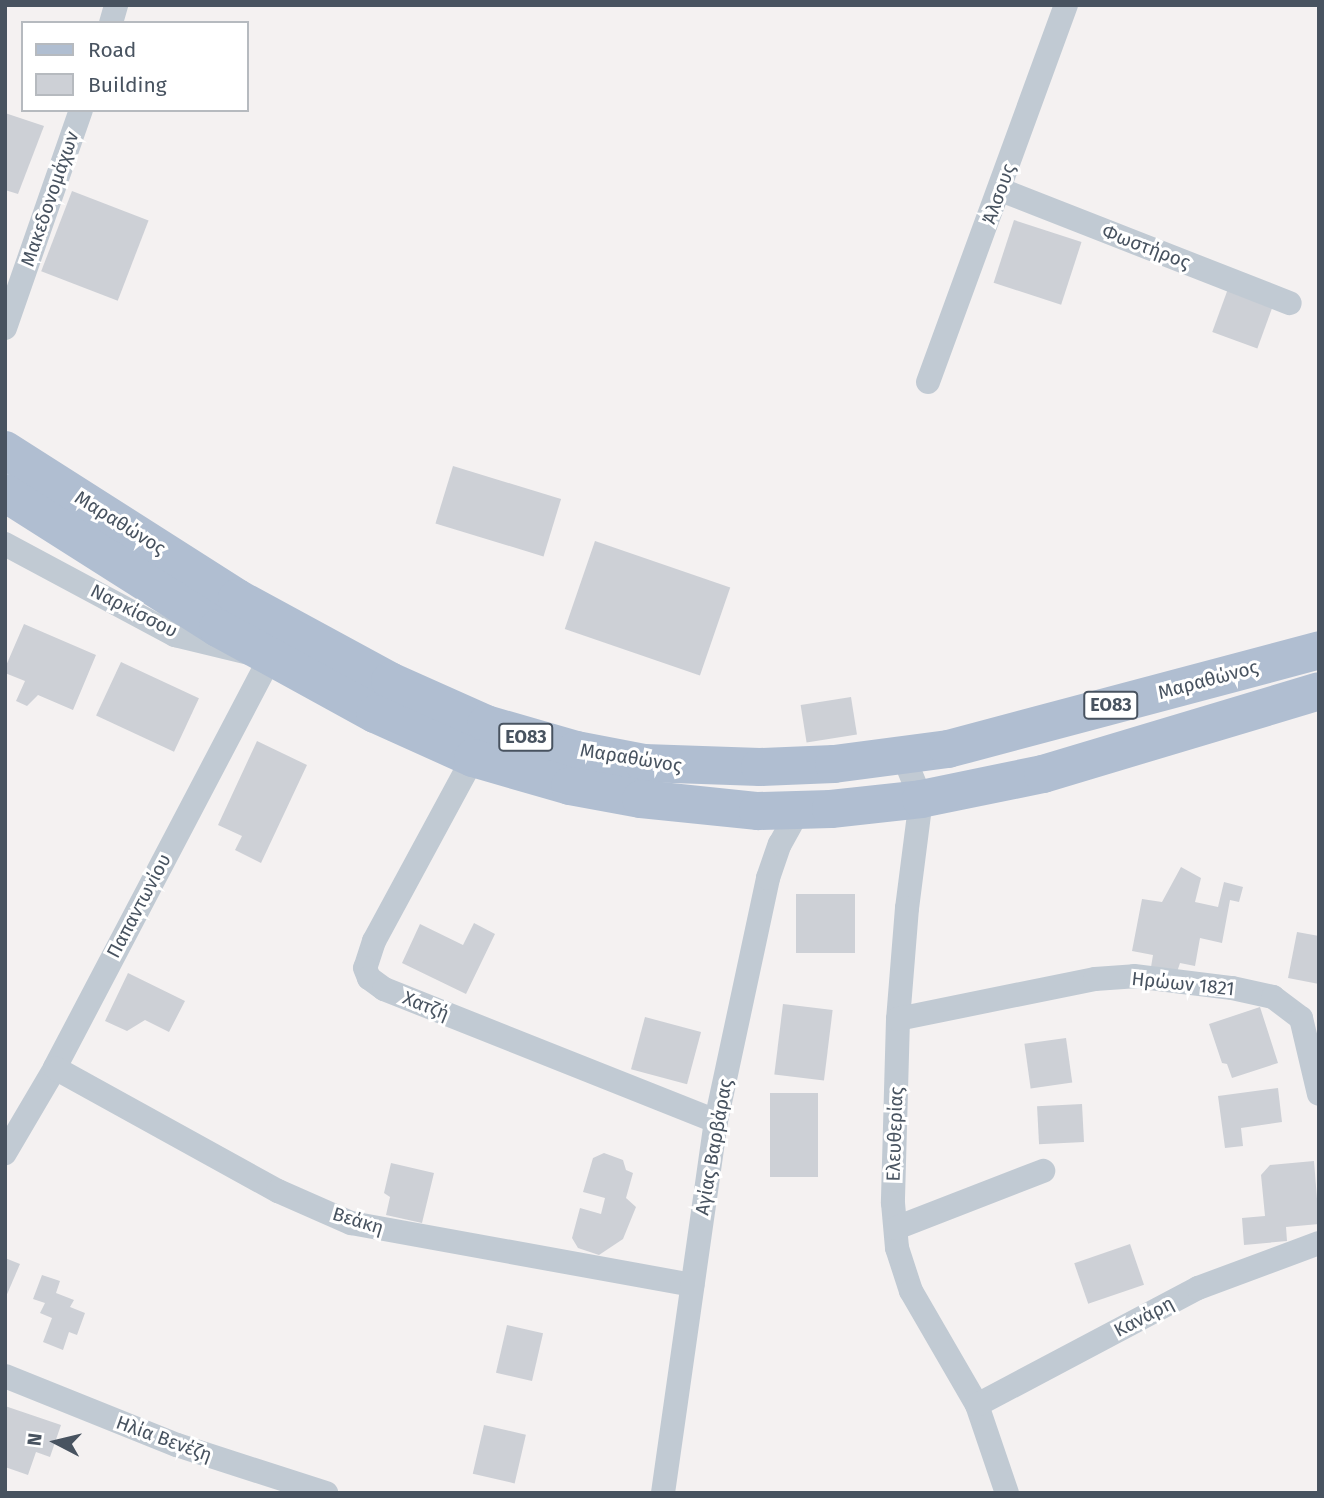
<!DOCTYPE html>
<meta charset="utf-8">
<style>
body{margin:0}
#map{position:relative;width:1324px;height:1498px;overflow:hidden;background:#f4f1f1;font-family:"Fira Sans",sans-serif}
div>[style]{position:absolute}
[style*='--x']{left:calc(var(--x)*1px);top:calc(var(--y)*1px);width:calc(var(--w)*1px);rotate:calc(var(--a)*1deg)}
.building>*{inset:0;background:#cdd0d6;transform-origin:0 0}
.minor>*{height:24px;margin:-12px;padding:0 12px;transform-origin:12px;border-radius:12px;background:#c1cad3}
.primary>*{height:38px;margin:-19px;padding:0 19px;transform-origin:19px;border-radius:19px;background:#b0bed1}
span{translate:-50% -50%;white-space:nowrap;text-align:center;line-height:1.15;-webkit-text-stroke:6px #fff;paint-order:stroke}
.shield-label span{padding:2px 5px;background:#fff;border:2px solid;border-radius:5px;-webkit-text-stroke-width:0}
.shield-label{font-size:18px;color:#485360;font-weight:700}
.street-label{font-size:19px;color:#485360}
.frame{position:absolute;inset:0;border:7px solid #485360;pointer-events:none}
.legend{position:absolute;left:21px;top:21px;width:228px;height:91px;box-sizing:border-box;background:#fff;border:2px solid #b6babf;margin:0;padding:9px 12px;list-style:none;font-size:21px;color:#485360}
.legend li{display:flex;align-items:center;gap:14px;height:35px}
.legend b{width:35px;border:2px solid #b6babf}
.north{position:absolute;left:21px;top:1407px;width:70px;height:70px;-webkit-text-stroke:5px #fff;paint-order:stroke;rotate:277deg;font-size:19px;font-weight:700;line-height:28px;text-align:center;color:#485360}
.north::after{content:'';display:block;margin:auto;width:24px;height:32px;background:#485360;clip-path:polygon(50% 0,100% 100%,50% 72%,0 100%)}
</style>
<div id="map">
<div class="building">
<div style="clip-path:polygon(5px 113px,44px 126px,18px 194px,5px 190px)"></div>
<div style="left:72px;top:191px;width:82px;height:86px;rotate:21deg"></div>
<div style="left:1014px;top:220px;width:71px;height:66px;rotate:18deg"></div>
<div style="left:1229px;top:286px;width:48px;height:49px;rotate:20deg"></div>
<div style="left:453px;top:466px;width:113px;height:60px;rotate:17deg"></div>
<div style="left:595px;top:541px;width:143px;height:93px;rotate:19deg"></div>
<div style="clip-path:polygon(24px 624px,96px 655px,73px 710px,38px 695px,27px 706px,16px 701px,25px 681px,5px 673px,5px 668px)"></div>
<div style="left:121px;top:662px;width:86px;height:59px;rotate:25deg"></div>
<div style="left:851px;top:697px;width:38px;height:51px;rotate:81deg"></div>
<div style="clip-path:polygon(257px 741px,307px 765px,261px 863px,235px 850px,242px 836px,218px 825px)"></div>
<div style="clip-path:polygon(1181px 867px,1201px 878px,1195px 902px,1218px 907px,1224px 882px,1243px 887px,1239px 902px,1230px 900px,1222px 943px,1200px 938px,1195px 966px,1180px 963px,1177px 972px,1151px 967px,1153px 955px,1132px 951px,1142px 899px,1162px 902px)"></div>
<div style="left:796px;top:894px;width:59px;height:59px"></div>
<div style="clip-path:polygon(474px 923px,495px 934px,466px 994px,402px 963px,420px 924px,463px 945px)"></div>
<div style="clip-path:polygon(1297px 932px,1319px 936px,1319px 984px,1288px 978px)"></div>
<div style="clip-path:polygon(128px 973px,185px 1001px,169px 1032px,145px 1020px,127px 1031px,105px 1021px)"></div>
<div style="left:783px;top:1004px;width:50px;height:71px;rotate:7deg"></div>
<div style="clip-path:polygon(1260px 1007px,1278px 1063px,1232px 1078px,1227px 1064px,1222px 1063px,1209px 1024px)"></div>
<div style="left:645px;top:1017px;width:58px;height:54px;rotate:15deg"></div>
<div style="left:1066px;top:1038px;width:45px;height:42px;rotate:82deg"></div>
<div style="clip-path:polygon(1278px 1088px,1282px 1122px,1241px 1128px,1243px 1146px,1225px 1148px,1218px 1096px)"></div>
<div style="left:770px;top:1093px;width:48px;height:84px"></div>
<div style="left:1082px;top:1104px;width:38px;height:45px;rotate:87deg"></div>
<div style="clip-path:polygon(604px 1153px,623px 1160px,626px 1170px,633px 1173px,626px 1198px,636px 1207px,623px 1239px,599px 1255px,578px 1248px,572px 1238px,580px 1208px,601px 1214px,605px 1198px,583px 1192px,593px 1158px)"></div>
<div style="clip-path:polygon(1314px 1161px,1319px 1224px,1286px 1227px,1287px 1241px,1244px 1245px,1242px 1218px,1265px 1216px,1261px 1175px,1270px 1165px)"></div>
<div style="clip-path:polygon(391px 1163px,434px 1173px,422px 1223px,386px 1215px,390px 1197px,384px 1193px)"></div>
<div style="left:1130px;top:1244px;width:43px;height:59px;rotate:71deg"></div>
<div style="clip-path:polygon(5px 1258px,20px 1264px,5px 1299px)"></div>
<div style="clip-path:polygon(42px 1275px,60px 1281px,56px 1293px,74px 1300px,70px 1307px,85px 1313px,77px 1335px,69px 1332px,63px 1350px,43px 1342px,52px 1318px,40px 1313px,45px 1303px,33px 1299px)"></div>
<div style="left:507px;top:1325px;width:37px;height:49px;rotate:13deg"></div>
<div style="clip-path:polygon(5px 1406px,61px 1425px,50px 1457px,36px 1452px,28px 1475px,5px 1467px)"></div>
<div style="left:484px;top:1425px;width:43px;height:50px;rotate:13deg"></div>
</div>
<div class="minor">
<div style="--x:111;--y:23;--w:19;--a:-74"></div>
<div style="--x:1001;--y:190;--w:310;--a:21.4"></div>
<div style="--x:5;--y:328;--w:231;--a:-70.8"></div>
<div style="--x:928;--y:382;--w:401;--a:-69.9"></div>
<div style="--x:5;--y:544;--w:193;--a:28.2"></div>
<div style="--x:175;--y:635;--w:98;--a:13.6"></div>
<div style="--x:270;--y:658;--w:463;--a:117.7"></div>
<div style="--x:55;--y:1068;--w:99;--a:120.5"></div>
<div style="--x:903;--y:755;--w:48;--a:67.8"></div>
<div style="--x:921;--y:799;--w:110;--a:97.3"></div>
<div style="--x:907;--y:908;--w:111;--a:94.6"></div>
<div style="--x:898;--y:1019;--w:184;--a:91.6"></div>
<div style="--x:893;--y:1203;--w:45;--a:84.9"></div>
<div style="--x:897;--y:1248;--w:45;--a:72"></div>
<div style="--x:911;--y:1291;--w:132;--a:59.9"></div>
<div style="--x:977;--y:1405;--w:93;--a:71.2"></div>
<div style="--x:473;--y:758;--w:208;--a:118.4"></div>
<div style="--x:374;--y:941;--w:28;--a:108"></div>
<div style="--x:365;--y:968;--w:11;--a:68"></div>
<div style="--x:369;--y:978;--w:19;--a:36"></div>
<div style="--x:384;--y:989;--w:357;--a:21.7"></div>
<div style="--x:898;--y:1019;--w:201;--a:-11.5"></div>
<div style="--x:1095;--y:979;--w:39;--a:-4"></div>
<div style="--x:1134;--y:976;--w:99;--a:7"></div>
<div style="--x:1232;--y:988;--w:42;--a:12.4"></div>
<div style="--x:1273;--y:997;--w:35;--a:37"></div>
<div style="--x:1301;--y:1018;--w:78;--a:76.7"></div>
<div style="--x:55;--y:1068;--w:255;--a:28.9"></div>
<div style="--x:278;--y:1191;--w:80;--a:23.7"></div>
<div style="--x:351;--y:1223;--w:347;--a:10.3"></div>
<div style="--x:896;--y:1228;--w:158;--a:-21.2"></div>
<div style="--x:5;--y:1376;--w:185;--a:21.9"></div>
<div style="--x:177;--y:1445;--w:157;--a:17.9"></div>
<div style="--x:977;--y:1405;--w:250;--a:-27.9"></div>
<div style="--x:1198;--y:1288;--w:129;--a:-20.4"></div>
<div style="--x:663;--y:1493;--w:376;--a:-81.9"></div>
<div style="--x:716;--y:1121;--w:249;--a:-77.9"></div>
<div style="--x:768;--y:878;--w:36;--a:-71"></div>
<div style="--x:780;--y:844;--w:38;--a:-61"></div>
</div>
<div class="primary">
<div style="--x:5;--y:450;--w:275;--a:32.5"></div>
<div style="--x:237;--y:598;--w:174;--a:28.5"></div>
<div style="--x:390;--y:681;--w:105;--a:24.1"></div>
<div style="--x:486;--y:724;--w:94;--a:16.1"></div>
<div style="--x:576;--y:750;--w:69;--a:10.8"></div>
<div style="--x:644;--y:763;--w:116;--a:2"></div>
<div style="--x:760;--y:767;--w:74;--a:-2.3"></div>
<div style="--x:834;--y:764;--w:115;--a:-7.5"></div>
<div style="--x:948;--y:749;--w:384;--a:-14.9"></div>
<div style="--x:5;--y:493;--w:252;--a:32.4"></div>
<div style="--x:218;--y:628;--w:179;--a:28.7"></div>
<div style="--x:375;--y:714;--w:107;--a:24.2"></div>
<div style="--x:473;--y:758;--w:101;--a:16.1"></div>
<div style="--x:570;--y:786;--w:72;--a:10.4"></div>
<div style="--x:641;--y:799;--w:118;--a:5.9"></div>
<div style="--x:758;--y:811;--w:73;--a:-1.6"></div>
<div style="--x:831;--y:809;--w:91;--a:-6.3"></div>
<div style="--x:921;--y:799;--w:125;--a:-11.6"></div>
<div style="--x:1043;--y:774;--w:288;--a:-16.7"></div>
</div>
<div class="shield-label">
<span style="left:1111px;top:705px">ΕΟ83</span>
<span style="left:526px;top:737px">ΕΟ83</span>
</div>
<div class="street-label">
<span style="left:999px;top:194px;rotate:-70deg">Άλσους</span>
<span style="left:50px;top:199px;rotate:-71deg">Μακεδονομάχων</span>
<span style="left:1146px;top:247px;rotate:21deg">Φωστήρος</span>
<span style="left:120px;top:523px;rotate:32deg">Μαραθώνος</span>
<span style="left:134px;top:611px;rotate:27deg">Ναρκίσσου</span>
<span style="left:1208px;top:680px;rotate:-15deg">Μαραθώνος</span>
<span style="left:631px;top:758px;rotate:9deg">Μαραθώνος</span>
<span style="left:139px;top:906px;rotate:-62deg">Παπαντωνίου</span>
<span style="left:1183px;top:984px;rotate:6deg">Ηρώων 1821</span>
<span style="left:426px;top:1006px;rotate:22deg">Χατζή</span>
<span style="left:895px;top:1134px;rotate:-88deg">Ελευθερίας</span>
<span style="left:714px;top:1147px;rotate:-80deg">Αγίας Βαρβάρας</span>
<span style="left:358px;top:1221px;rotate:17deg">Βεάκη</span>
<span style="left:1144px;top:1317px;rotate:-28deg">Κανάρη</span>
<span style="left:164px;top:1439px;rotate:20deg">Ηλία Βενέζη</span>
</div>
<div class="frame"></div>
<ul class="legend">
<li><b style="height:9px;background:#b0bed1"></b>Road</li>
<li><b style="height:19px;background:#cdd0d6"></b>Building</li>
</ul>
<div class="north">N</div>
</div>
